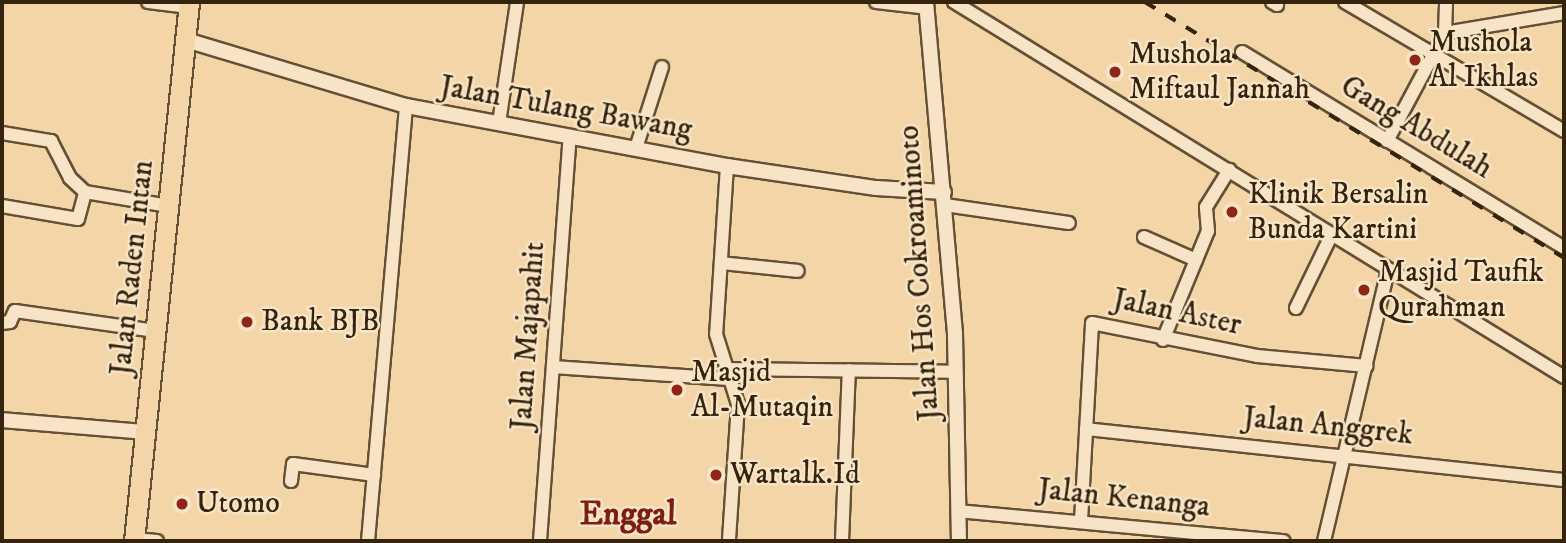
<!DOCTYPE html>
<style>
body{margin:0}
#map{position:relative;width:1566px;height:543px;overflow:hidden;background:#f3d5a8;font-family:"IM FELL DW Pica",serif}
div>[style]{position:absolute}
[style*='--x']{left:calc(var(--x)*1px);top:calc(var(--y)*1px);width:calc(var(--w)*1px);rotate:calc(var(--a)*1deg)}
.roads{filter:drop-shadow(2px 0 #645034) drop-shadow(-2px 0 #645034) drop-shadow(0 2px #645034) drop-shadow(0 -2px #645034)}
.minor>*{height:12px;margin:-6px;padding:0 6px;transform-origin:6px;border-radius:6px;background:#f7e4c6}
.tertiary>*{height:14px;margin:-7px;padding:0 7px;transform-origin:7px;border-radius:7px;background:#f7e4c6}
.primary>*{height:19px;margin:-9.5px;padding:0 9.5px;transform-origin:9.5px;border-radius:9.5px;background:#f3d5a8}
.rail>*{height:3.5px;margin-top:-1.75px;transform-origin:0;background:repeating-linear-gradient(90deg,#34230d 0 12px,transparent 0 24px)}
.dots>*{width:19px;height:19px;translate:-50% -50%;box-sizing:border-box;border:4px solid #f7e4c6;border-radius:50%}
span{translate:-50% -50%;white-space:nowrap;text-align:center;line-height:1.15;-webkit-text-stroke:5px #f7e4c6;paint-order:stroke}
.poi-label{font-size:30px;color:#34230d}
.left{translate:0 -50%;text-align:left}
.street-label{font-size:30px;color:#34230d}
.quarter-label{font-size:33px;color:#7a1f14;font-weight:700}
.frame{position:absolute;inset:0;border:4px solid #34230d;pointer-events:none}
</style>
<div id="map">
<div class="roads">
<div class="minor">
<div style="--x:148;--y:2;--w:39;--a:7"></div>
<div style="--x:876;--y:2;--w:51;--a:6.7"></div>
<div style="--x:954;--y:2;--w:716;--a:31.58"></div>
<div style="--x:1272;--y:2;--w:6;--a:31"></div>
<div style="--x:1345;--y:2;--w:254;--a:30.5"></div>
<div style="--x:1445;--y:33;--w:31;--a:-88"></div>
<div style="--x:1242;--y:52;--w:377;--a:31.3"></div>
<div style="--x:499;--y:123;--w:122;--a:-81.5"></div>
<div style="--x:2;--y:133;--w:50;--a:9.3"></div>
<div style="--x:51;--y:141;--w:42;--a:62.8"></div>
<div style="--x:70;--y:178;--w:21;--a:43"></div>
<div style="--x:85;--y:192;--w:85;--a:9.5"></div>
<div style="--x:1387;--y:141;--w:123;--a:-61.8"></div>
<div style="--x:1445;--y:33;--w:121;--a:-9.5"></div>
<div style="--x:636;--y:148;--w:85;--a:-72.2"></div>
<div style="--x:727;--y:166;--w:168;--a:93.7"></div>
<div style="--x:716;--y:334;--w:73;--a:72.6"></div>
<div style="--x:738;--y:404;--w:137;--a:93.8"></div>
<div style="--x:945;--y:205;--w:125;--a:8.3"></div>
<div style="--x:2;--y:206;--w:77;--a:9.7"></div>
<div style="--x:78;--y:219;--w:28;--a:-75"></div>
<div style="--x:1144;--y:237;--w:57;--a:23.9"></div>
<div style="--x:721;--y:263;--w:77;--a:5.9"></div>
<div style="--x:1296;--y:308;--w:82;--a:-64.1"></div>
<div style="--x:2;--y:323;--w:8;--a:-7"></div>
<div style="--x:10;--y:322;--w:12;--a:-66"></div>
<div style="--x:15;--y:311;--w:142;--a:8.1"></div>
<div style="--x:1163;--y:340;--w:118;--a:-67.6"></div>
<div style="--x:1208;--y:231;--w:24;--a:-95"></div>
<div style="--x:1206;--y:207;--w:44;--a:-58.1"></div>
<div style="--x:553;--y:367;--w:176;--a:3.9"></div>
<div style="--x:726;--y:369;--w:230;--a:0.7"></div>
<div style="--x:1086;--y:429;--w:481;--a:6.1"></div>
<div style="--x:291;--y:481;--w:17;--a:-83"></div>
<div style="--x:293;--y:464;--w:82;--a:7.7"></div>
<div style="--x:958;--y:511;--w:327;--a:5.3"></div>
<div style="--x:1081;--y:521;--w:198;--a:-86.8"></div>
<div style="--x:1092;--y:323;--w:168;--a:11.3"></div>
<div style="--x:1257;--y:356;--w:110;--a:5.2"></div>
<div style="--x:134;--y:539;--w:23;--a:5"></div>
<div style="--x:368;--y:541;--w:437;--a:-85"></div>
<div style="--x:540;--y:541;--w:406;--a:-85.8"></div>
<div style="--x:842;--y:541;--w:171;--a:-87.7"></div>
<div style="--x:1324;--y:541;--w:278;--a:-76.7"></div>
</div>
<div class="tertiary">
<div style="--x:926;--y:2;--w:334;--a:85"></div>
<div style="--x:955;--y:335;--w:206;--a:88.9"></div>
<div style="--x:186;--y:40;--w:230;--a:16.7"></div>
<div style="--x:406;--y:106;--w:327;--a:10.6"></div>
<div style="--x:727;--y:166;--w:151;--a:8.4"></div>
<div style="--x:876;--y:188;--w:68;--a:3.4"></div>
<div style="--x:2;--y:420;--w:144;--a:4.8"></div>
</div>
<div class="primary">
<div style="--x:134;--y:541;--w:542;--a:-84.17"></div>
</div>
</div>
<div class="rail">
<div style="--x:1145;--y:2;--w:491;--a:31.4"></div>
</div>
<div class="dots">
<div style="left:1415px;top:60px;background:#8f2418"></div>
<div style="left:1115px;top:72px;background:#8f2418"></div>
<div style="left:1232px;top:212px;background:#8f2418"></div>
<div style="left:1364px;top:290px;background:#8f2418"></div>
<div style="left:247px;top:322px;background:#8f2418"></div>
<div style="left:677px;top:390px;background:#8f2418"></div>
<div style="left:716px;top:475px;background:#8f2418"></div>
<div style="left:182px;top:504px;background:#8f2418"></div>
</div>
<div class="poi-label">
<span class="left" style="left:1429px;top:60px">Mushola<br>Al Ikhlas</span>
<span class="left" style="left:1129px;top:72px">Mushola<br>Miftaul Jannah</span>
<span class="left" style="left:1248px;top:212px">Klinik Bersalin<br>Bunda Kartini</span>
<span class="left" style="left:1378px;top:290px">Masjid Taufik<br>Qurahman</span>
<span class="left" style="left:261px;top:322px">Bank BJB</span>
<span class="left" style="left:691px;top:390px">Masjid<br>Al-Mutaqin</span>
<span class="left" style="left:730px;top:475px">Wartalk.Id</span>
<span class="left" style="left:196px;top:504px">Utomo</span>
</div>
<div class="street-label">
<span style="left:566px;top:109px;rotate:10deg">Jalan Tulang Bawang</span>
<span style="left:1416px;top:128px;rotate:31deg">Gang Abdulah</span>
<span style="left:133px;top:268px;rotate:-84deg">Jalan Raden Intan</span>
<span style="left:920px;top:273px;rotate:-94deg">Jalan Hos Cokroaminoto</span>
<span style="left:1177px;top:313px;rotate:12deg">Jalan Aster</span>
<span style="left:529px;top:336px;rotate:-86deg">Jalan Majapahit</span>
<span style="left:1328px;top:427px;rotate:6deg">Jalan Anggrek</span>
<span style="left:1124px;top:499px;rotate:6deg">Jalan Kenanga</span>
</div>
<div class="quarter-label">
<span style="left:628px;top:515px">Enggal</span>
</div>
<div class="frame"></div>
</div>
